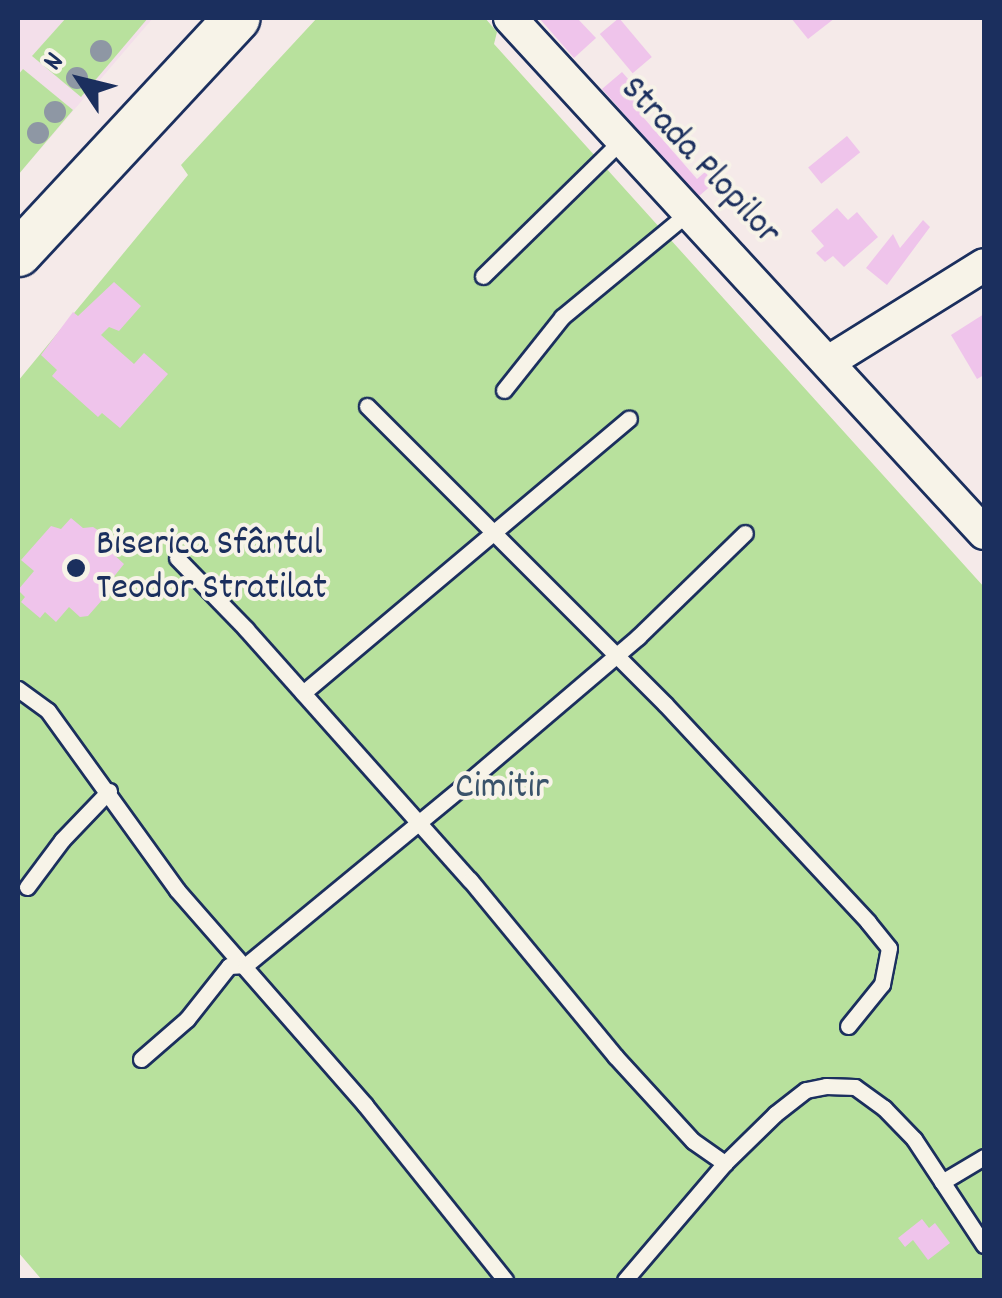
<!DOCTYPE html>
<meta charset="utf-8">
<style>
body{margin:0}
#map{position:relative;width:1002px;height:1298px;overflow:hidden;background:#f5eae9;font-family:Dekko,sans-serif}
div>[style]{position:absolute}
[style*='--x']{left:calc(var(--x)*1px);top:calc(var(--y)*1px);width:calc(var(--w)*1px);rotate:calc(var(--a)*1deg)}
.built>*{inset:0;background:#f3dfea}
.green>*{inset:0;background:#b8e19d}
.building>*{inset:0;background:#efc4eb;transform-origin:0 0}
.roads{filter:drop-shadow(2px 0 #1b2f5e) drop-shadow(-2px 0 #1b2f5e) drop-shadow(0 2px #1b2f5e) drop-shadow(0 -2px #1b2f5e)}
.lane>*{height:15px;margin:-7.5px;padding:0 7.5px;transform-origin:7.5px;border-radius:7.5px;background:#f7f3e8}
.street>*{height:32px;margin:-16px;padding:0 16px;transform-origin:16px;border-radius:16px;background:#f7f3e8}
.secondary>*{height:45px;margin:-22.5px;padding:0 22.5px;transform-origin:22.5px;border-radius:22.5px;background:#f7f3e8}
.trees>*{width:22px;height:22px;margin:-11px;border-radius:50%;background:#8e97a4}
.dots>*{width:28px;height:28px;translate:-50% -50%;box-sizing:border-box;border:5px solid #f7f3e8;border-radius:50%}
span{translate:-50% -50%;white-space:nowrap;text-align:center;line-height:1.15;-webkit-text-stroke:8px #f7f3e8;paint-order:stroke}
.street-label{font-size:38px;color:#1b2f5e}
.poi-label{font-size:38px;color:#1b2f5e}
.left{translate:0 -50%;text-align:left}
.park-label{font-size:38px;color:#3a536b}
.frame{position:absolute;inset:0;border:20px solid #1b2f5e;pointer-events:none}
.north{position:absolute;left:30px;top:30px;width:100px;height:100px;-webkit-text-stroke:8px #f7f3e8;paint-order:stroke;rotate:305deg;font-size:28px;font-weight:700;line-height:40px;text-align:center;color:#1b2f5e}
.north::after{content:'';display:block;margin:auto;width:35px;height:45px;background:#1b2f5e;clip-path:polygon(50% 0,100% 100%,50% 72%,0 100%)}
</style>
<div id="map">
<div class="built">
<div style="clip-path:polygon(18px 18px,153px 18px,18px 175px)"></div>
</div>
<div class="green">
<div style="clip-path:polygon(66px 18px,148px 18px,81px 97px,32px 56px)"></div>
<div style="clip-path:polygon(317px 18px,485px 18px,497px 32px,494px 44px,984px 587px,984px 1280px,42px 1280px,18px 1252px,18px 381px,188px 175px,181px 165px)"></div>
<div style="clip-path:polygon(23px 69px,73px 110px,18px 175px,18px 75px)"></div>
</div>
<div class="building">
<div style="clip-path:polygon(539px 18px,577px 18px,596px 38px,574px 58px)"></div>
<div style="left:619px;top:18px;width:51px;height:25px;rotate:50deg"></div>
<div style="clip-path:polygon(791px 18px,835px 18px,808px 39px)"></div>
<div style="clip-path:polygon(622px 72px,653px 107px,643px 117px,697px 179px,705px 172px,714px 183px,698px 197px,602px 89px)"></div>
<div style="left:847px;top:136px;width:21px;height:50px;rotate:51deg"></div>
<div style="clip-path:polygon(837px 208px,848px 220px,857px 212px,878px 237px,844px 267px,833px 256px,825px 262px,816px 253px,824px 246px,811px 231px)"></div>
<div style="clip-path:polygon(923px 220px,930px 227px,887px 285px,866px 268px,893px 234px,900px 248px)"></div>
<div style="clip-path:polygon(114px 282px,141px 306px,119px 331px,109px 327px,101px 335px,134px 364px,144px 353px,168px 374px,120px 428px,102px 413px,98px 417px,52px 376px,57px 370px,41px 355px,73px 312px,78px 316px)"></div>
<div style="clip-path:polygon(984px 314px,984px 375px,977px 379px,951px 335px)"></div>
<div style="clip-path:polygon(71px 518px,83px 528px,93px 527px,109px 537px,111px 552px,124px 564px,112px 579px,117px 583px,88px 616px,80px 617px,69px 607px,56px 622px,45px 612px,40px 618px,21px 602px,25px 597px,18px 590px,34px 571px,21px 560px,51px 526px,61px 529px)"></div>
<div style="clip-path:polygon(922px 1219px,929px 1228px,935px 1223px,950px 1243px,928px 1260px,913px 1240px,905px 1247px,898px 1238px)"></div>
</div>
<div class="roads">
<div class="lane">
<div style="--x:483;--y:276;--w:196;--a:-44.4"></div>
<div style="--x:504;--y:390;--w:93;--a:-51.5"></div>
<div style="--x:562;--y:317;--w:166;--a:-39.6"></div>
<div style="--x:367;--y:406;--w:421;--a:45"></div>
<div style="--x:665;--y:704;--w:298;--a:47"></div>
<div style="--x:868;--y:922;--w:33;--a:51"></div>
<div style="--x:889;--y:948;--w:37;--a:101"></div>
<div style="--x:882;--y:984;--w:54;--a:129"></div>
<div style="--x:177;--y:558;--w:99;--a:45.8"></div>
<div style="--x:246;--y:629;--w:336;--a:48.3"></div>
<div style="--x:470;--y:880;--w:228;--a:50.5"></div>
<div style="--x:615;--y:1056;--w:115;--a:47.5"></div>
<div style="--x:693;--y:1141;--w:39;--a:35"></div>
<div style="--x:18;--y:689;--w:37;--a:36"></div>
<div style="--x:48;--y:711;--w:221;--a:54.2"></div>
<div style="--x:177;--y:890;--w:286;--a:48.8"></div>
<div style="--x:365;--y:1105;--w:224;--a:51.3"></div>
<div style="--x:303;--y:693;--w:426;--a:-40.1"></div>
<div style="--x:27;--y:887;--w:59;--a:-53.3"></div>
<div style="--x:62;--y:840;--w:68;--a:-46.2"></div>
<div style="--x:141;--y:1059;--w:61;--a:-41"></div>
<div style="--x:187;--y:1019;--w:68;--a:-51.6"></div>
<div style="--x:229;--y:966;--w:17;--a:-3"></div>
<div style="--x:246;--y:965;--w:281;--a:-39.5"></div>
<div style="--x:463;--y:786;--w:230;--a:-40.4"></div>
<div style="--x:638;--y:637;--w:149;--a:-44.2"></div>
<div style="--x:942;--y:1182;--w:49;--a:-30.8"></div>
<div style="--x:625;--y:1280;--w:154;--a:-49.5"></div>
<div style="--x:725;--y:1163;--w:70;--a:-44.4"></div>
<div style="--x:775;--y:1114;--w:39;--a:-38"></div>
<div style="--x:806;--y:1090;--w:20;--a:-11"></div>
<div style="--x:826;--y:1086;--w:29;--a:2"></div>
<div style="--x:855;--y:1087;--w:36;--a:36"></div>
<div style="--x:884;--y:1108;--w:43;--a:45.9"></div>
<div style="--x:914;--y:1139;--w:127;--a:56.6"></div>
</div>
<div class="street">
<div style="--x:510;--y:18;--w:700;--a:47.37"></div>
<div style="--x:830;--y:361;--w:181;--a:-31.9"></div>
</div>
<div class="secondary">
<div style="--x:18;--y:253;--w:321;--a:-47.1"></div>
</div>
</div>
<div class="trees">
<div style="left:101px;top:51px"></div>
<div style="left:77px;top:78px"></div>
<div style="left:55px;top:112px"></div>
<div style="left:38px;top:133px"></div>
</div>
<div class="dots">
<div style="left:76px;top:568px;background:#1b2f5e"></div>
</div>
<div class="street-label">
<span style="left:699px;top:162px;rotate:47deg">Strada Plopilor</span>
</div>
<div class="poi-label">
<span class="left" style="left:96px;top:568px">Biserica Sfântul<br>Teodor Stratilat</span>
</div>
<div class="park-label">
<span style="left:502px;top:789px">Cimitir</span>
</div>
<div class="frame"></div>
<div class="north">N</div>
</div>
